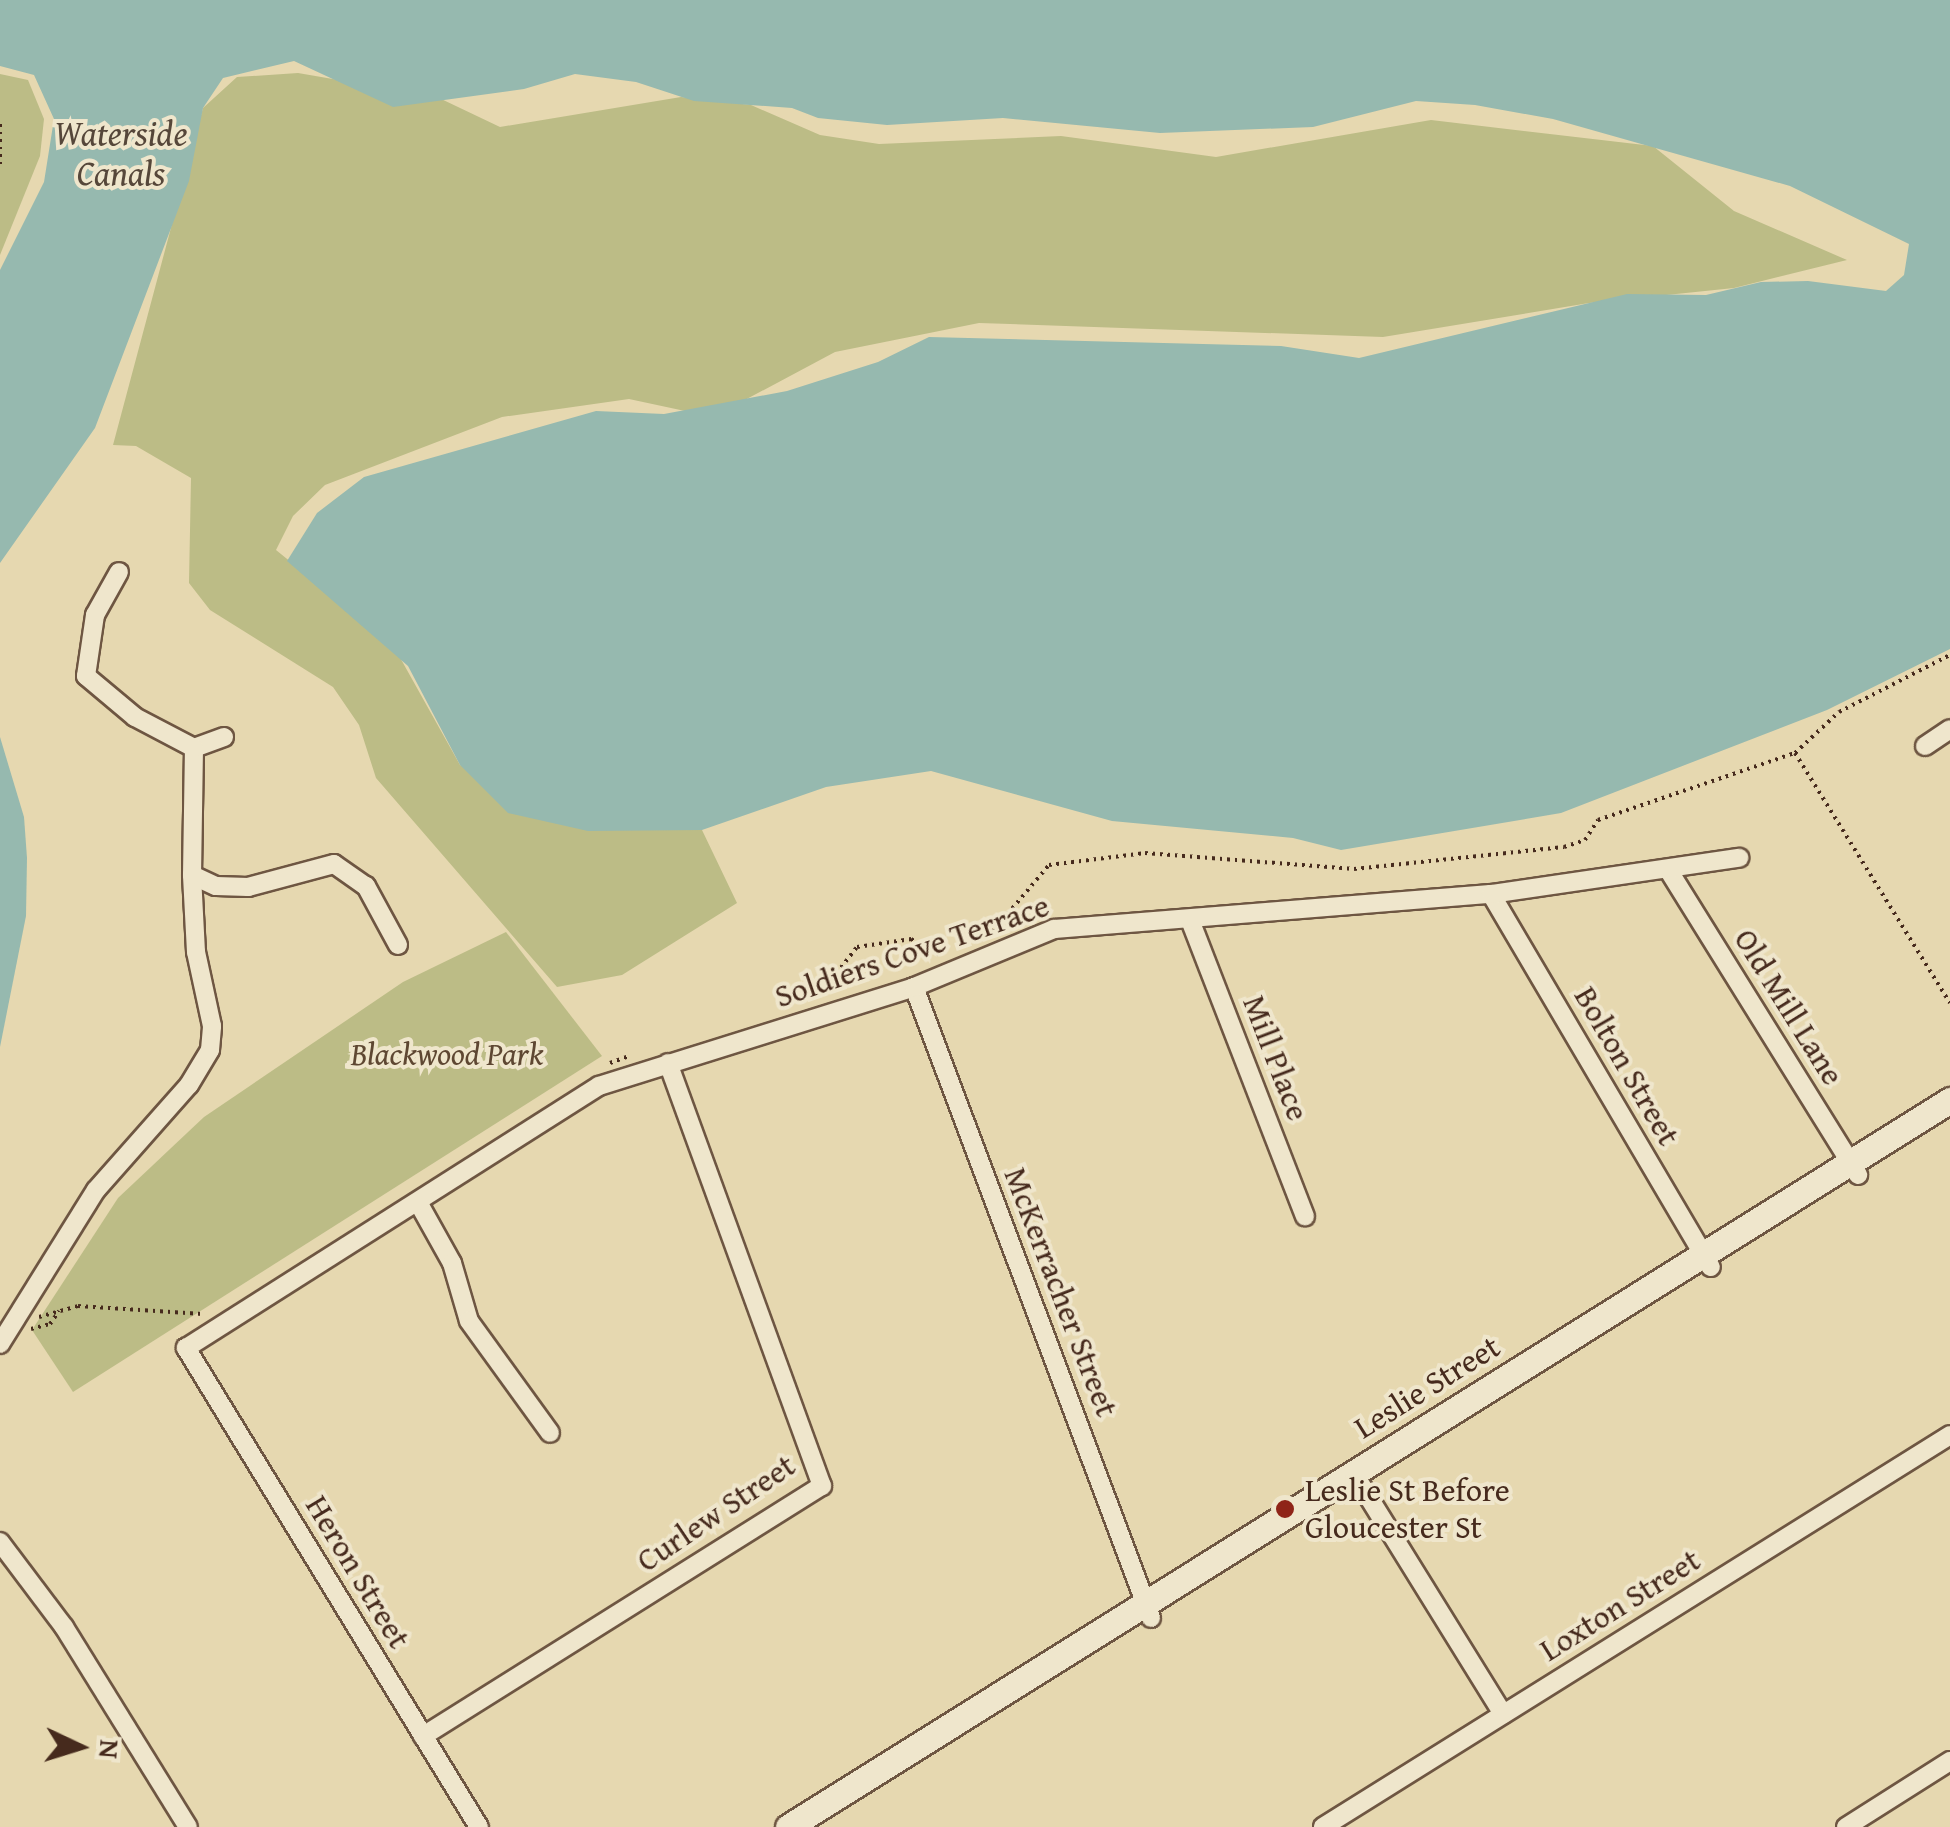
<!DOCTYPE html>
<style>
body{margin:0}
#map{position:relative;width:1950px;height:1827px;overflow:hidden;background:#e6d8b0;font-family:"Gentium Book Plus",serif}
div>[style]{position:absolute}
[style*='--x']{left:calc(var(--x)*1px);top:calc(var(--y)*1px);width:calc(var(--w)*1px);rotate:calc(var(--a)*1deg)}
.green>*{inset:0;background:#bcbc86}
.water>*{inset:0;background:#96b9af}
.path>*{height:4px;margin-top:-2px;transform-origin:0;background:repeating-linear-gradient(90deg,#462a1d 0 2.5px,transparent 0 7.5px)}
.roads{filter:drop-shadow(2px 0 #6e5642) drop-shadow(-2px 0 #6e5642) drop-shadow(0 2px #6e5642) drop-shadow(0 -2px #6e5642)}
.street>*{height:18px;margin:-9px;padding:0 9px;transform-origin:9px;border-radius:9px;background:#efe6cc}
.secondary>*{height:25px;margin:-12.5px;padding:0 12.5px;transform-origin:12.5px;border-radius:12.5px;background:#efe6cc}
.dots>*{width:28px;height:28px;translate:-50% -50%;box-sizing:border-box;border:5px solid #efe6cc;border-radius:50%}
span{translate:-50% -50%;white-space:nowrap;text-align:center;line-height:1.15;-webkit-text-stroke:8px #efe6cc;paint-order:stroke}
.street-label{font-size:32px;color:#462a1d}
.park-label{font-size:32px;color:#5e4732;font-style:italic}
.poi-label{font-size:32px;color:#462a1d}
.left{translate:0 -50%;text-align:left}
.water-label{font-size:35px;color:#56473a;font-style:italic}
.north{position:absolute;left:30px;top:1697px;width:100px;height:100px;-webkit-text-stroke:8px #efe6cc;paint-order:stroke;rotate:94deg;font-size:28px;font-weight:700;line-height:40px;text-align:center;color:#462a1d}
.north::after{content:'';display:block;margin:auto;width:35px;height:45px;background:#462a1d;clip-path:polygon(50% 0,100% 100%,50% 72%,0 100%)}
</style>
<div id="map">
<div class="green">
<div style="clip-path:polygon(298px 73px,437px 97px,500px 127px,681px 97px,751px 105px,820px 135px,879px 144px,1061px 136px,1216px 157px,1431px 120px,1653px 146px,1734px 211px,1847px 260px,1734px 288px,1589px 303px,1383px 337px,979px 323px,835px 352px,713px 417px,629px 399px,502px 417px,325px 485px,293px 516px,276px 550px,393px 645px,460px 765px,610px 830px,702px 830px,737px 903px,622px 975px,557px 987px,376px 778px,359px 725px,333px 687px,210px 610px,189px 583px,191px 478px,136px 446px,113px 445px,203px 108px,237px 77px)"></div>
<div style="clip-path:polygon(0 74px,28px 80px,44px 119px,40px 156px,0 255px)"></div>
<div style="clip-path:polygon(506px 932px,602px 1056px,73px 1392px,32px 1330px,118px 1198px,204px 1117px,403px 982px)"></div>
</div>
<div class="water">
<div style="clip-path:polygon(0 0,1950px 0,1950px 649px,1827px 710px,1561px 813px,1341px 850px,1293px 838px,1112px 821px,931px 771px,826px 787px,702px 830px,588px 831px,508px 813px,460px 765px,408px 666px,287px 561px,317px 513px,364px 477px,596px 411px,664px 414px,787px 391px,878px 362px,929px 337px,1281px 346px,1359px 358px,1627px 294px,1706px 295px,1761px 282px,1808px 281px,1886px 291px,1904px 275px,1909px 244px,1790px 186px,1553px 119px,1475px 105px,1416px 101px,1313px 127px,1160px 133px,1003px 118px,887px 125px,818px 118px,792px 108px,694px 101px,636px 82px,575px 74px,524px 89px,393px 107px,294px 61px,223px 78px,203px 108px,189px 181px,95px 428px,0 563px,0 270px,44px 182px,54px 119px,34px 75px,0 66px)"></div>
<div style="clip-path:polygon(0 737px,24px 817px,27px 858px,26px 916px,0 1047px)"></div>
</div>
<div class="path">
<div style="--x:0;--y:124;--w:40;--a:90"></div>
<div style="--x:1795;--y:753;--w:294;--a:58.2"></div>
<div style="--x:988;--y:937;--w:94;--a:-49.7"></div>
<div style="--x:1049;--y:865;--w:97;--a:-7.1"></div>
<div style="--x:1145;--y:853;--w:210;--a:4.4"></div>
<div style="--x:1354;--y:869;--w:211;--a:-6"></div>
<div style="--x:1564;--y:847;--w:22;--a:-18"></div>
<div style="--x:1585;--y:840;--w:24;--a:-57"></div>
<div style="--x:1598;--y:820;--w:208;--a:-18.8"></div>
<div style="--x:1795;--y:753;--w:60;--a:-43"></div>
<div style="--x:1839;--y:712;--w:125;--a:-27.2"></div>
<div style="--x:818;--y:997;--w:63;--a:-52"></div>
<div style="--x:857;--y:947;--w:55;--a:-8.4"></div>
<div style="--x:911;--y:939;--w:37;--a:29"></div>
<div style="--x:610;--y:1063;--w:20;--a:-20"></div>
<div style="--x:39;--y:1317;--w:41;--a:-15.8"></div>
<div style="--x:78;--y:1306;--w:125;--a:3.7"></div>
<div style="--x:31;--y:1329;--w:20;--a:-15"></div>
<div style="--x:50;--y:1324;--w:16;--a:-55"></div>
</div>
<div class="roads">
<div class="street">
<div style="--x:1925;--y:746;--w:30;--a:-34"></div>
<div style="--x:194;--y:748;--w:32;--a:-20"></div>
<div style="--x:1669;--y:871;--w:358;--a:58.1"></div>
<div style="--x:192;--y:875;--w:26;--a:25"></div>
<div style="--x:216;--y:886;--w:32;--a:2"></div>
<div style="--x:248;--y:887;--w:89;--a:-15"></div>
<div style="--x:334;--y:864;--w:39;--a:35"></div>
<div style="--x:366;--y:886;--w:67;--a:61.5"></div>
<div style="--x:1491;--y:894;--w:433;--a:59.5"></div>
<div style="--x:1190;--y:920;--w:318;--a:68.8"></div>
<div style="--x:914;--y:987;--w:674;--a:69.41"></div>
<div style="--x:419;--y:1204;--w:68;--a:60.8"></div>
<div style="--x:452;--y:1263;--w:60;--a:73.7"></div>
<div style="--x:469;--y:1321;--w:138;--a:54.1"></div>
<div style="--x:0;--y:1344;--w:181;--a:-58.1"></div>
<div style="--x:96;--y:1190;--w:140;--a:-48.5"></div>
<div style="--x:189;--y:1085;--w:41;--a:-59"></div>
<div style="--x:210;--y:1050;--w:24;--a:-85"></div>
<div style="--x:212;--y:1026;--w:76;--a:-102.2"></div>
<div style="--x:196;--y:952;--w:77;--a:-93"></div>
<div style="--x:192;--y:875;--w:127;--a:-89.1"></div>
<div style="--x:194;--y:748;--w:67;--a:-152.3"></div>
<div style="--x:135;--y:717;--w:64;--a:-140.1"></div>
<div style="--x:86;--y:676;--w:62;--a:-81.6"></div>
<div style="--x:95;--y:615;--w:49;--a:-60.8"></div>
<div style="--x:1353;--y:1472;--w:285;--a:58.2"></div>
<div style="--x:0;--y:1542;--w:106;--a:53"></div>
<div style="--x:64;--y:1627;--w:235;--a:58.2"></div>
<div style="--x:423;--y:1736;--w:471;--a:-32.1"></div>
<div style="--x:822;--y:1486;--w:450;--a:-110"></div>
<div style="--x:479;--y:1827;--w:562;--a:-121.45"></div>
<div style="--x:186;--y:1348;--w:489;--a:-32.4"></div>
<div style="--x:599;--y:1086;--w:330;--a:-17.4"></div>
<div style="--x:914;--y:987;--w:152;--a:-22.5"></div>
<div style="--x:1054;--y:929;--w:438;--a:-4.6"></div>
<div style="--x:1491;--y:894;--w:251;--a:-8.3"></div>
<div style="--x:1323;--y:1827;--w:739;--a:-32.01"></div>
<div style="--x:1846;--y:1827;--w:123;--a:-32.4"></div>
</div>
<div class="secondary">
<div style="--x:788;--y:1827;--w:1371;--a:-32.03"></div>
</div>
</div>
<div class="dots">
<div style="left:1285px;top:1509px;background:#8f2418"></div>
</div>
<div class="street-label">
<span style="left:912px;top:951px;rotate:-19deg">Soldiers Cove Terrace</span>
<span style="left:1789px;top:1007px;rotate:58deg">Old Mill Lane</span>
<span style="left:1276px;top:1058px;rotate:69deg">Mill Place</span>
<span style="left:1627px;top:1066px;rotate:60deg">Bolton Street</span>
<span style="left:1061px;top:1292px;rotate:69deg">McKerracher Street</span>
<span style="left:1427px;top:1387px;rotate:-32deg">Leslie Street</span>
<span style="left:716px;top:1513px;rotate:-34deg">Curlew Street</span>
<span style="left:358px;top:1572px;rotate:59deg">Heron Street</span>
<span style="left:1620px;top:1605px;rotate:-32deg">Loxton Street</span>
</div>
<div class="park-label">
<span style="left:447px;top:1054px">Blackwood Park</span>
</div>
<div class="poi-label">
<span class="left" style="left:1305px;top:1509px">Leslie St Before<br>Gloucester St</span>
</div>
<div class="water-label">
<span style="left:121px;top:153px">Waterside<br>Canals</span>
</div>
<div class="north">N</div>
</div>
